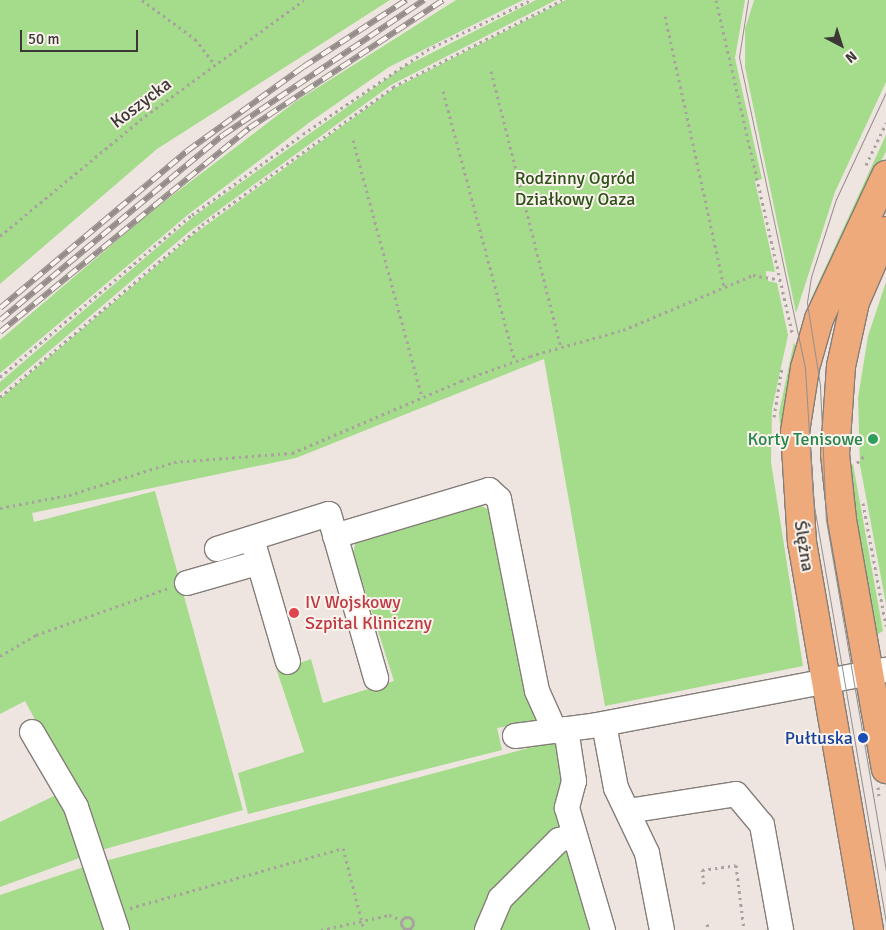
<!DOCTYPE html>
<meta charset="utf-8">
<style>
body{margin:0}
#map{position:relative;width:886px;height:930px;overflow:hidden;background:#eee5e0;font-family:Signika,sans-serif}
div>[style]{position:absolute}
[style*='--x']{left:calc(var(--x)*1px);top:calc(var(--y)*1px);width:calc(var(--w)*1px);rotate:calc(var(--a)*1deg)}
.green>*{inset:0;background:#a5dc8b}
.path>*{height:3px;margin-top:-1.5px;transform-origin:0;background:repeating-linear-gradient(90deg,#a9a29e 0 2.5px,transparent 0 6.5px)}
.path>.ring{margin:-1.5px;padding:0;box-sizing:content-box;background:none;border:3px solid #a9a29e;border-radius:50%}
.roads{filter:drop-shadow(1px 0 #847d78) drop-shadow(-1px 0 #847d78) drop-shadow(0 1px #847d78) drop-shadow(0 -1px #847d78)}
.minor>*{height:24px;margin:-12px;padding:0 12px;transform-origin:12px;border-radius:12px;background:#fff}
.major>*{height:28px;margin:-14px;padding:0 14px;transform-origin:14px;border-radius:14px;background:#eeaa7a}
.tram>*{height:1px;margin:-0.5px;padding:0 0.5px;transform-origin:0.5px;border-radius:0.5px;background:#948d8a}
.rail>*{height:5.5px;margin-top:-2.75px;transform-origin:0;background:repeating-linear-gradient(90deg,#fbf3ed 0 11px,#948d8a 0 22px);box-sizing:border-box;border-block:1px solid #948d8a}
.dots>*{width:14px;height:14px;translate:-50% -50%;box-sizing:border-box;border:2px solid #fbf3ed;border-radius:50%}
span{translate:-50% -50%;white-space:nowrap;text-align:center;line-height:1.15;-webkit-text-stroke:4px #fbf3ed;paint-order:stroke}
.street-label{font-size:18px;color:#3c3836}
.park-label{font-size:18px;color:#2d5119}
.leisure-label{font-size:18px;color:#27864d}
.right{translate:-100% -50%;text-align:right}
.health-label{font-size:18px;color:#be3a42}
.left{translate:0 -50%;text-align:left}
.transit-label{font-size:18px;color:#164399}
.north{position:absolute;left:816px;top:20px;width:50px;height:50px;-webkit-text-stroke:4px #fbf3ed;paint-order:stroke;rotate:140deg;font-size:14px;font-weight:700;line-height:20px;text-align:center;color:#3c3836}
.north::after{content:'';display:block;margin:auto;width:18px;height:22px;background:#3c3836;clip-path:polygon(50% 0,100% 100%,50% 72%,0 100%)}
.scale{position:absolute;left:20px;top:30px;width:118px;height:22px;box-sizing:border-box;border:2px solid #3c3836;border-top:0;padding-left:6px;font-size:15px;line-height:18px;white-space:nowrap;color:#3c3836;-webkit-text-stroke:4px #fbf3ed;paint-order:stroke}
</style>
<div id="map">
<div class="green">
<div style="clip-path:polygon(0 0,390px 0,157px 149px,0 284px)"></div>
<div style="clip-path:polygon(456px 0,523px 0,389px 67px,310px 122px,190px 213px,0 373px,0 340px,148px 214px,295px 102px)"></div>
<div style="clip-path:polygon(536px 0,556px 0,391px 85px,190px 231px,0 393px,0 382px,194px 216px,402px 68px)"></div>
<div style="clip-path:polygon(566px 0,745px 0,735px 58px,762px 179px,755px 181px,775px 272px,766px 271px,766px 275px,768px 281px,777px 283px,788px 335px,772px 409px,771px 462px,803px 666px,605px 706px,544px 359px,296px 458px,32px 513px,34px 522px,155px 491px,243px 810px,98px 851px,69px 783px,25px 701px,0 714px,0 399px,193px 235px,393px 89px)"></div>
<div style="clip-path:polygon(754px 0,886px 0,886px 82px,835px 192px,796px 313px,745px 67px,745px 29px)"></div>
<div style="clip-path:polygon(886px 135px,886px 151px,811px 311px,810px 301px)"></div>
<div style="clip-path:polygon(886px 282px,886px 604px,860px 465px,858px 398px,868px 336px)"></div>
<div style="clip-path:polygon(794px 342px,798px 354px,791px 549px,779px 413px)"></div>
<div style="clip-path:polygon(853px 464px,883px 631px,873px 637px,847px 471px)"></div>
<div style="clip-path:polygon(475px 502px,494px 513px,541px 720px,497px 728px,502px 750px,248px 814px,238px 773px,304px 752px,277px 671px,311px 659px,323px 703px,394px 681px,353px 553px,356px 540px)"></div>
<div style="clip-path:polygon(848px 723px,873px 867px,884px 930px,878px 930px,841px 724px)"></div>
<div style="clip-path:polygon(555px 741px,564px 760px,565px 796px,554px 810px,575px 854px,592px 925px,588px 930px,0 930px,0 895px,90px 865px)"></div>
<div style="clip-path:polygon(56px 795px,71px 813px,85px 856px,0 887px,0 822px)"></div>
</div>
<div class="path">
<div style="--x:142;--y:0;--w:66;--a:36.3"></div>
<div style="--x:195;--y:39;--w:33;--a:52"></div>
<div style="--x:716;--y:0;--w:341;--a:77.1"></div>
<div style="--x:665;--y:16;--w:276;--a:77.7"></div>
<div style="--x:491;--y:71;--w:286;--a:75.8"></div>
<div style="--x:443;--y:91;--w:279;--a:75.1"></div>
<div style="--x:353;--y:140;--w:266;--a:75"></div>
<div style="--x:866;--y:165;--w:47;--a:-64.5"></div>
<div style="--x:0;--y:236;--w:182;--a:-39.6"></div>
<div style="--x:140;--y:120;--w:203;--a:-36.2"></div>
<div style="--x:0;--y:377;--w:251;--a:-40.2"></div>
<div style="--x:192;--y:215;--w:137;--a:-36.1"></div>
<div style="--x:303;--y:134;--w:150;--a:-34.1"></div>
<div style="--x:427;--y:50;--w:115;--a:-25.7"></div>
<div style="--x:0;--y:397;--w:265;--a:-40.4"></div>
<div style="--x:202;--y:225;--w:236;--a:-35.8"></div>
<div style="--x:393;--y:87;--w:190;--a:-27.2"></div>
<div style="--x:774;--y:417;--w:51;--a:-80.9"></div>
<div style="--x:857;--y:463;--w:10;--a:-45"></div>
<div style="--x:863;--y:503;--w:125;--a:79.4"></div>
<div style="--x:0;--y:508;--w:70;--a:-10.7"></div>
<div style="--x:69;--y:495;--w:110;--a:-17.4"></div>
<div style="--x:174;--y:462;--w:118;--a:-4.4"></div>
<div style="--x:292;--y:453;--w:184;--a:-23.1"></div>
<div style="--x:461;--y:381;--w:73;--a:-19.9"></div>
<div style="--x:530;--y:356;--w:97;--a:-15.6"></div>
<div style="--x:623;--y:330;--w:141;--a:-22.9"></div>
<div style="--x:753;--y:275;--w:27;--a:10"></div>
<div style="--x:0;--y:656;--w:42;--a:-30.3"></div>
<div style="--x:36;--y:635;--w:141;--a:-19.5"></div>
<div style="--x:878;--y:787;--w:10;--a:84"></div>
<div style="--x:704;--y:884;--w:14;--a:-98"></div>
<div style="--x:702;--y:870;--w:34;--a:-8"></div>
<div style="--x:736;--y:865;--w:65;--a:83"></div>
<div style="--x:130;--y:908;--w:221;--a:-15.7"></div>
<div style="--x:343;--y:848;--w:85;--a:75.6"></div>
<div class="ring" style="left:401px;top:917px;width:9px;height:9px"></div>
<div style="--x:707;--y:924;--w:6;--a:72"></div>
<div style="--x:321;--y:930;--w:70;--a:-12.4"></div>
<div style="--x:389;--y:915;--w:14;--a:21"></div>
</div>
<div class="roads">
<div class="minor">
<div style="--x:335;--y:536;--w:161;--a:-16.6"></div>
<div style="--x:489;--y:490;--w:13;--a:42"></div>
<div style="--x:499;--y:499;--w:196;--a:78.8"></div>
<div style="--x:537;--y:691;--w:44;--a:65.8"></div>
<div style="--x:252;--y:539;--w:128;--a:73.7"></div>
<div style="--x:217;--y:549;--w:117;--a:-17.4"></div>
<div style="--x:329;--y:514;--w:171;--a:74"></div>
<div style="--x:187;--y:583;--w:73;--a:-15.9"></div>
<div style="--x:604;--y:724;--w:65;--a:79.4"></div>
<div style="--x:616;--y:788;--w:72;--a:64.5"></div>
<div style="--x:647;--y:853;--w:78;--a:79"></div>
<div style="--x:566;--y:729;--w:53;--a:81.3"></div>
<div style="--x:574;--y:781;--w:28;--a:105"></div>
<div style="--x:567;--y:808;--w:127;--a:73.6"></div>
<div style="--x:32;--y:732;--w:87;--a:59.6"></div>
<div style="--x:76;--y:807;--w:130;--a:71.6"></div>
<div style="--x:515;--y:736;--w:83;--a:-7.6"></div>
<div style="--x:597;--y:725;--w:294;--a:-10.8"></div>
<div style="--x:628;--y:811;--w:109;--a:-8.9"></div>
<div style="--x:736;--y:794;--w:40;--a:50"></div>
<div style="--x:762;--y:825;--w:107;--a:79.7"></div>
<div style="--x:487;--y:930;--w:34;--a:-67"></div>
<div style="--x:500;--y:899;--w:83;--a:-45"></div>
<div style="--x:559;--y:840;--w:16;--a:-15"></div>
</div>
<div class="major">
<div style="--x:886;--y:231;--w:77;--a:113.6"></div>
<div style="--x:855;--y:302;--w:66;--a:102.3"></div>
<div style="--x:841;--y:366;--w:88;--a:93.9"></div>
<div style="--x:835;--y:454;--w:66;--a:83.9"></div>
<div style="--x:842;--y:520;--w:253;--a:80"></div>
<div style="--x:869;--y:930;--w:393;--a:-99.8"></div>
<div style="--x:802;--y:543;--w:111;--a:-93.6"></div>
<div style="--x:795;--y:432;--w:65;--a:-81.1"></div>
<div style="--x:805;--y:368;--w:51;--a:-74.1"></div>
<div style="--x:819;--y:319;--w:159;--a:-65"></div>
</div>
</div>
<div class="tram">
<div style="--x:748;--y:0;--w:58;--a:99"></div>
<div style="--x:739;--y:57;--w:318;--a:78"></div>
<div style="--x:805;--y:368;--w:132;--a:86.5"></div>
<div style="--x:813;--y:500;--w:429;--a:80.2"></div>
<div style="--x:886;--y:92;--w:118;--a:115"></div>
<div style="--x:836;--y:199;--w:82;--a:107.8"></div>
<div style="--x:811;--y:277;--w:26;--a:99"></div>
<div style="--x:807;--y:303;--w:83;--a:81"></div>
<div style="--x:820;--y:385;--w:135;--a:87.5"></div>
<div style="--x:826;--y:520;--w:357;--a:80.3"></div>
</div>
<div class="rail">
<div style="--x:0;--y:308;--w:244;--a:-40"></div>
<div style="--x:187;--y:151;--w:143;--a:-35.9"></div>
<div style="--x:303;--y:67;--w:123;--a:-33"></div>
<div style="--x:0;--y:320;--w:290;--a:-39.7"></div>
<div style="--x:223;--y:135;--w:242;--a:-33.9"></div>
<div style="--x:0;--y:332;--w:322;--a:-39.3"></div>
<div style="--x:249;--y:128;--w:232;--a:-33.4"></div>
</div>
<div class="dots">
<div style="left:873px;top:439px;background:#2e9e5b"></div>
<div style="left:294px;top:613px;background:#e0444e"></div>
<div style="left:863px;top:738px;background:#1a4fb4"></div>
</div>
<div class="street-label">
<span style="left:141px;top:103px;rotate:-37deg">Koszycka</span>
<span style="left:804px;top:546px;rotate:81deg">Ślężna</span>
</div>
<div class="park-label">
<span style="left:575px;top:189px">Rodzinny Ogród<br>Działkowy Oaza</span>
</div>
<div class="leisure-label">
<span class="right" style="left:863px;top:439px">Korty Tenisowe</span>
</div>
<div class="health-label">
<span class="left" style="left:305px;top:613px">IV Wojskowy<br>Szpital Kliniczny</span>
</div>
<div class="transit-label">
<span class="right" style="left:853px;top:738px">Pułtuska</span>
</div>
<div class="north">N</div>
<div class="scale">50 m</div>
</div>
